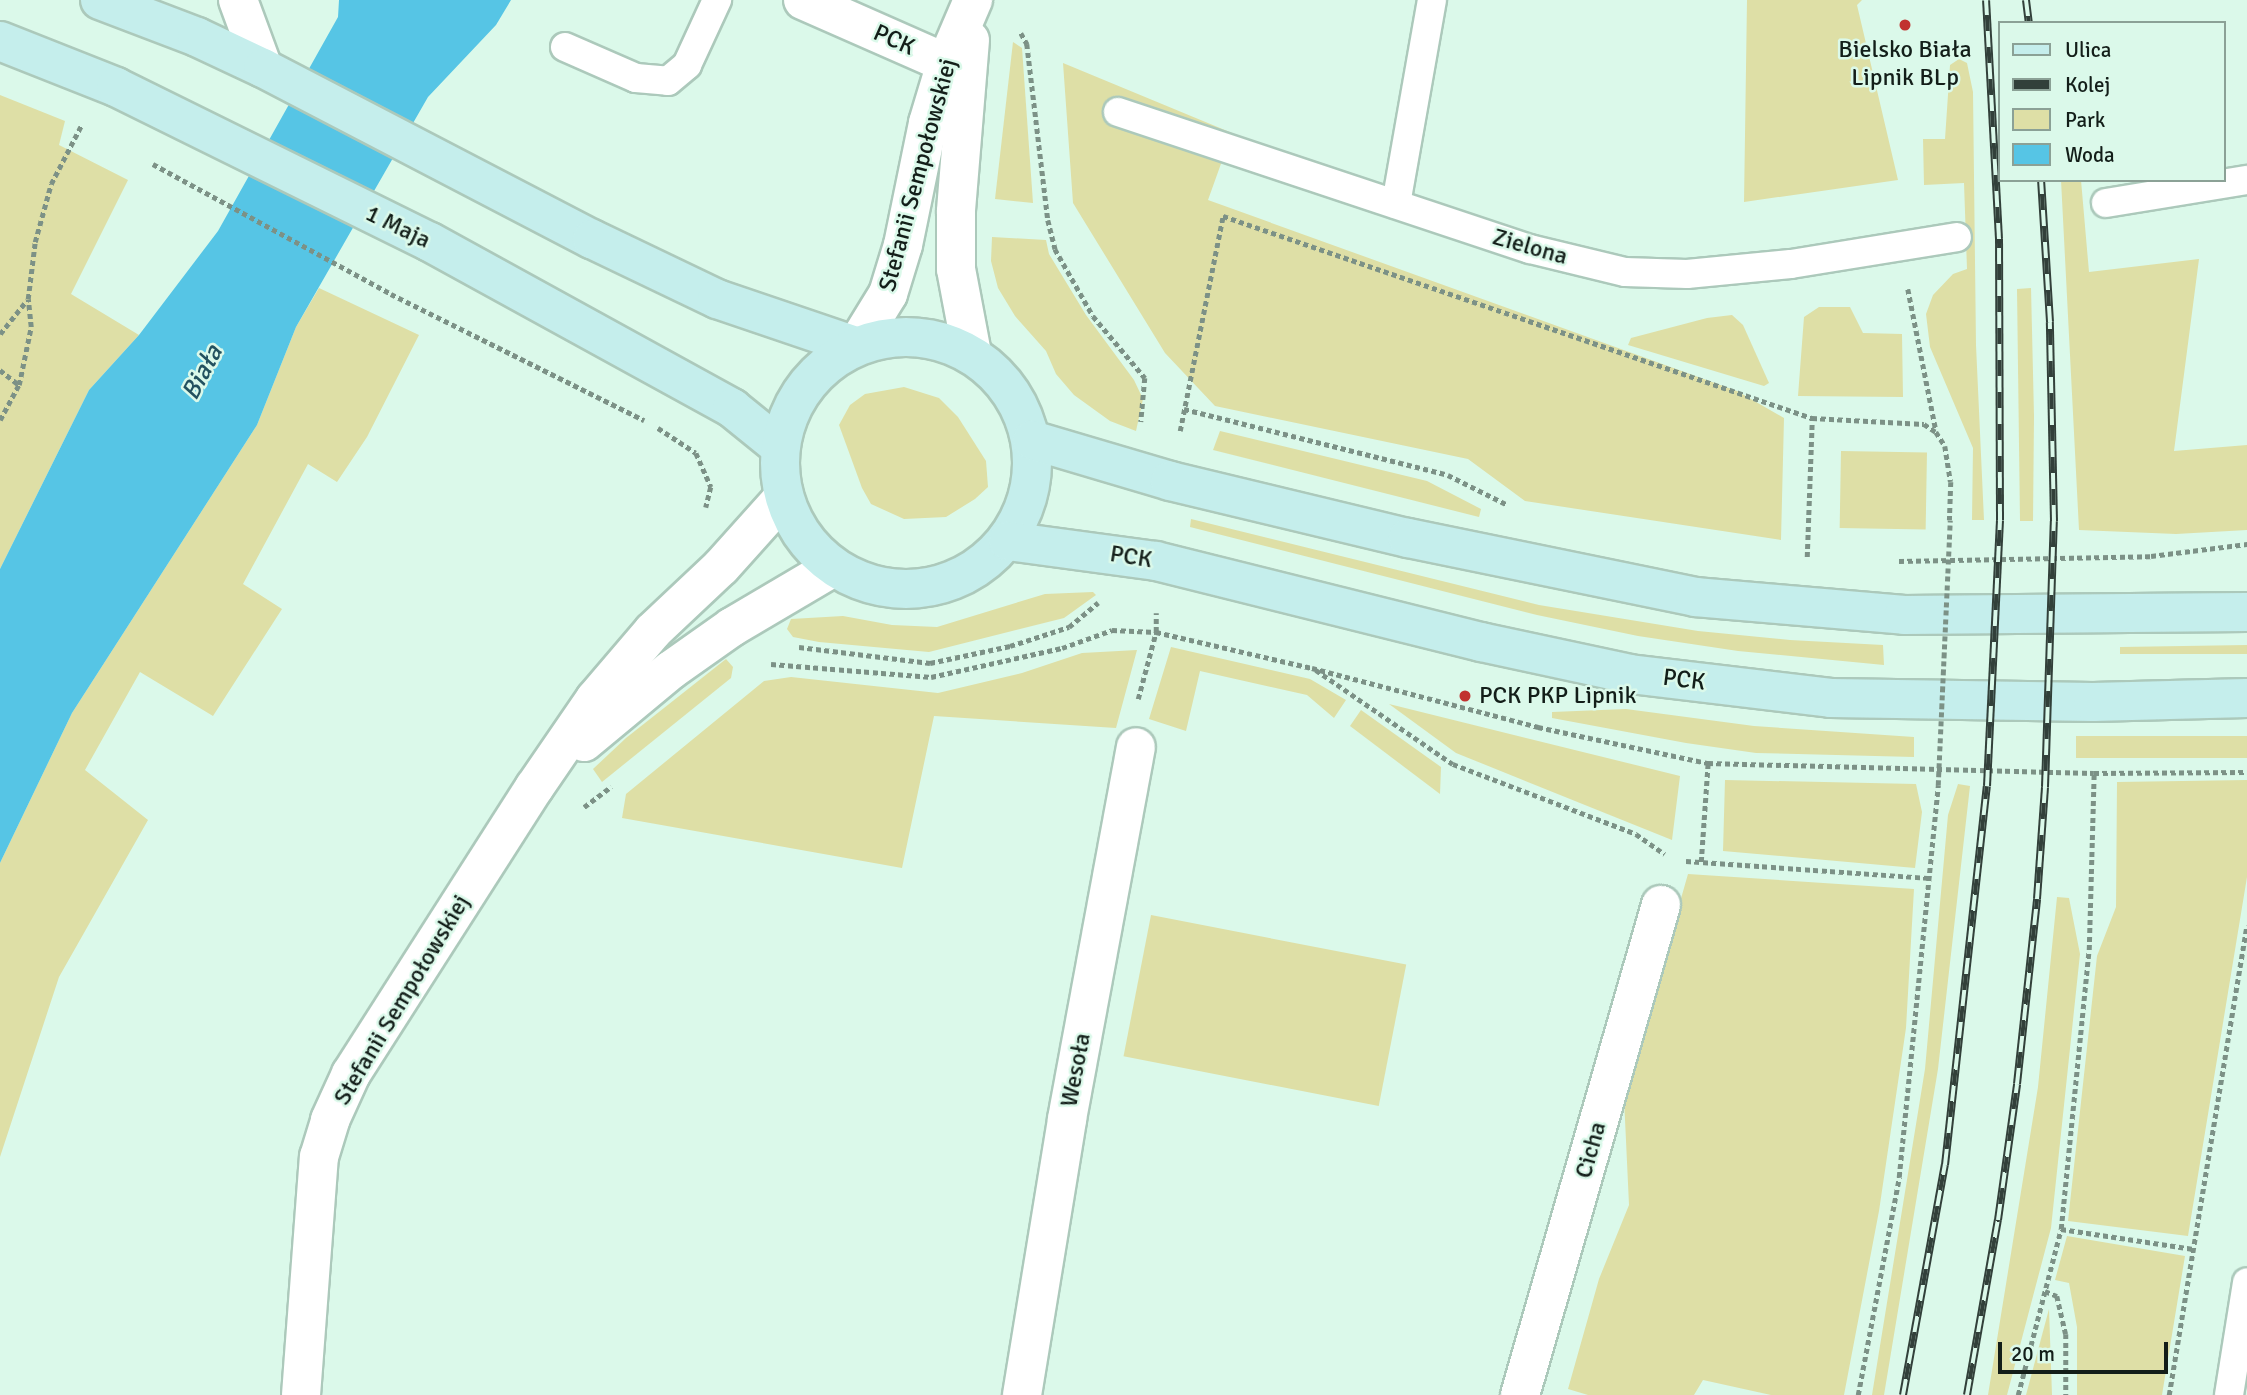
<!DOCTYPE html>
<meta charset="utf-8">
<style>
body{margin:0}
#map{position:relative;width:2247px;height:1395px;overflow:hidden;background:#dbf9ea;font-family:Signika,sans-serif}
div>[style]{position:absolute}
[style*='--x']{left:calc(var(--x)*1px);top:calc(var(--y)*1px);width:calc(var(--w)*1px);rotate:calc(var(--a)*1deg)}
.green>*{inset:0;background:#dedfa6;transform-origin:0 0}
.water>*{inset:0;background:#56c5e5}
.path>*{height:4.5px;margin-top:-2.25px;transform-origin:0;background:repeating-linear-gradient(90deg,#7c9186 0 5px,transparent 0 8.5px)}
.roads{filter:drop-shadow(2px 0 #acc9bb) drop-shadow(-2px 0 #acc9bb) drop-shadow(0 2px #acc9bb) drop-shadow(0 -2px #acc9bb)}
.lane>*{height:28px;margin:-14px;padding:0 14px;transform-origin:14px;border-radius:14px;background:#fff}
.street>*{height:38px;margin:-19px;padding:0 19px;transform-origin:19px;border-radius:19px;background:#fff}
.secondary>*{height:38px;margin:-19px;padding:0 19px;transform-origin:19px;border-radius:19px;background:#c5eeec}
.secondary>.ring{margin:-19px;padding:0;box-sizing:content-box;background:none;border:38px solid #c5eeec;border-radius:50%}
.rail>*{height:8px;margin-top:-4px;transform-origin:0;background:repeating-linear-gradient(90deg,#dbf9ea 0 16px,#32403a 0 32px);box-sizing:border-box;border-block:2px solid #32403a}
.path-bridge>*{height:4.5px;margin-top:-2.25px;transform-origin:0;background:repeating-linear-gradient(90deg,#7c9186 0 5px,transparent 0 8.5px)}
.dots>*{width:19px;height:19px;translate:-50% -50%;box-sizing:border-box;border:4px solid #dbf9ea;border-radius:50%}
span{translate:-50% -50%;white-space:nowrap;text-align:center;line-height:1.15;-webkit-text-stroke:5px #dbf9ea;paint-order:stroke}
.street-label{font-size:24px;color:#131e19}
.poi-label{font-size:24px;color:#131e19}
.left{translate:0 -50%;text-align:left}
.water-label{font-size:26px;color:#22515f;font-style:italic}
.legend{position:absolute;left:1998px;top:21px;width:228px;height:161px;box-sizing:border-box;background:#dbf9ea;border:2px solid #8ba196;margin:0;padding:9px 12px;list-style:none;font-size:21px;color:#131e19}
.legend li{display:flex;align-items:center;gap:14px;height:35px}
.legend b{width:35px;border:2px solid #8ba196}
.scale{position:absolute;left:1998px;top:1342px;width:170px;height:32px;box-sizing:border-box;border:4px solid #131e19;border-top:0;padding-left:9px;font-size:21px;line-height:24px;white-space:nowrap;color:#131e19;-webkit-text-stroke:5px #dbf9ea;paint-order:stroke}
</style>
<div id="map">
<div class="green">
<div style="clip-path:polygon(1747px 0,1862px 0,1857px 5px,1898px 180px,1744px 202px)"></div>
<div style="clip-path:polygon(1013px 42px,1022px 48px,1033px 203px,995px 199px)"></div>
<div style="clip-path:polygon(1959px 59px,1967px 63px,1973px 92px,1976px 345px,1984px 520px,1972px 520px,1973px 448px,1930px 347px,1926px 314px,1933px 295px,1953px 274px,1967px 269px,1964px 183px,1924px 185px,1923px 139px,1945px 139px,1950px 65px)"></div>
<div style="clip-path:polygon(1063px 63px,1232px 133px,1208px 200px,1737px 391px,1784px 418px,1781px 540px,1525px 501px,1468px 459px,1215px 406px,1165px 353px,1073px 203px)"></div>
<div style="clip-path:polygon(0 95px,65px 121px,59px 145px,128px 180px,71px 294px,139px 335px,89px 390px,0 569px)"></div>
<div style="clip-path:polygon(2061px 180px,2081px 180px,2089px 272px,2199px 259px,2174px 451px,2247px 445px,2247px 530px,2176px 534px,2079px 530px)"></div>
<div style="clip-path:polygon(992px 237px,1046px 240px,1049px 254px,1086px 315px,1134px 380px,1143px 399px,1136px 431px,1110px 421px,1074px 395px,1056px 374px,1046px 351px,1015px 316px,998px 288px,991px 261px)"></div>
<div style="clip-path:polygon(319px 288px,419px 335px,367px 437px,337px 482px,308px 464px,243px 584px,282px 609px,213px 716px,140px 672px,85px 770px,148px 820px,59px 977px,0 1157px,0 863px,72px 713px,257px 425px,296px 327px)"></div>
<div style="clip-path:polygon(2031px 288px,2034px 416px,2033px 521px,2020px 521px,2017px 289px)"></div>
<div style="clip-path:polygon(1819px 307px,1850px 307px,1863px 333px,1902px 334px,1903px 397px,1798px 396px,1804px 317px)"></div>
<div style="clip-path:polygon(1732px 315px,1743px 325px,1769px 383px,1764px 386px,1628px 345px,1631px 338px,1707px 318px)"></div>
<div style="clip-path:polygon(904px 387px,939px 398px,958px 417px,986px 461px,988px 487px,975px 499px,946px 517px,904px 519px,871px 504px,862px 488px,839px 425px,850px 405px,865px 394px)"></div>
<div style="clip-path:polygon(1220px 431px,1427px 481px,1481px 509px,1479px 517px,1213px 450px)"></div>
<div style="left:1841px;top:451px;width:86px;height:77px;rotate:1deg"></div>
<div style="clip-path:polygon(1191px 519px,1539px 605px,1698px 631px,1790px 640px,1883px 645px,1884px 665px,1738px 651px,1638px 636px,1537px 615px,1190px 527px)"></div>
<div style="clip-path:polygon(1093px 592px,1096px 595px,1064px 618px,929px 652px,819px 642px,793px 637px,787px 629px,791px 619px,843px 616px,892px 625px,937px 627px,1045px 594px)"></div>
<div style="clip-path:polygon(2247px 645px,2247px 654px,2120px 654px,2120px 647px)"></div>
<div style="clip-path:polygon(1171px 647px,1310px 679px,1346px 700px,1334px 718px,1307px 695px,1200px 671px,1186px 731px,1149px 719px)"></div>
<div style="clip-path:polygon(1137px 650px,1116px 728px,934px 716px,902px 868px,622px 818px,626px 794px,764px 681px,791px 677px,938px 693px,1022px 673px,1082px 653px)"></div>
<div style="clip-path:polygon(726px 659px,733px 667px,731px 678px,602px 782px,593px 769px,626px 738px)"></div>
<div style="clip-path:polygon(1389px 704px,1680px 776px,1672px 840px,1456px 753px)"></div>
<div style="clip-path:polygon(1626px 709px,1754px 726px,1914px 737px,1914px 757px,1756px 753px,1686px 743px,1552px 718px,1552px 712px)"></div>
<div style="clip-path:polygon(1361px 710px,1441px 767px,1440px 794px,1350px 726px)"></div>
<div style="left:2247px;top:736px;width:22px;height:171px;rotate:90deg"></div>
<div style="clip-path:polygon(1725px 780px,1916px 784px,1922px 812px,1915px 868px,1723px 851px)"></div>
<div style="clip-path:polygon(2247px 780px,2247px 877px,2188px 1236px,2068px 1221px,2097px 956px,2116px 907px,2117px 782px)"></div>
<div style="clip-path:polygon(1958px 784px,1970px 786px,1938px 1069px,1884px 1395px,1872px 1395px,1925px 1069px,1948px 815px)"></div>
<div style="clip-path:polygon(1688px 874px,1914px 889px,1906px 1028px,1879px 1211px,1844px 1395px,1771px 1395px,1703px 1380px,1694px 1395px,1588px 1395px,1568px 1389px,1599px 1279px,1629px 1205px,1624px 1098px)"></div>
<div style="clip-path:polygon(2057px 897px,2069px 898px,2080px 954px,2051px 1228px,2007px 1395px,1988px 1395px,2038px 1087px)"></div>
<div style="left:1151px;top:915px;width:260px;height:144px;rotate:11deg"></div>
<div style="clip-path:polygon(2067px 1236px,2185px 1256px,2162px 1395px,2077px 1395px,2077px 1327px,2069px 1283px,2055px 1280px)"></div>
<div style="clip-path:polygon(2049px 1309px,2052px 1395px,2026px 1395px)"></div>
</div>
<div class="water">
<div style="clip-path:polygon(339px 0,511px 0,496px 25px,428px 97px,296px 327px,257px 425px,72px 713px,0 863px,0 569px,89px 390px,139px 335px,218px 231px,338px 17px)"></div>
</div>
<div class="path">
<div style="--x:1021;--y:33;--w:13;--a:61"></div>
<div style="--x:1027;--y:44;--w:177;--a:83.2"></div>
<div style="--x:1048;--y:220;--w:30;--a:76"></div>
<div style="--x:1055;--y:249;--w:77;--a:60.4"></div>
<div style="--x:1093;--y:316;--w:81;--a:50"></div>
<div style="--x:1145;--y:378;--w:44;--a:95.2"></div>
<div style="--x:153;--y:164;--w:271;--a:28.6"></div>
<div style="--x:391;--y:294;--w:283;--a:26.5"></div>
<div style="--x:1908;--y:289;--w:145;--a:78.8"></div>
<div style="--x:0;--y:334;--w:43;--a:-51.5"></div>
<div style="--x:0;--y:370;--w:24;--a:38"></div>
<div style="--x:1184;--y:409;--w:272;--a:14"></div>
<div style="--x:1448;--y:475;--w:67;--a:26.6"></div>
<div style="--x:0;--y:420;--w:40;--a:-62"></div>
<div style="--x:19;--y:385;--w:59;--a:-78.3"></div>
<div style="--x:31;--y:327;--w:28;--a:-96"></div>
<div style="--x:28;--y:299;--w:57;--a:-83"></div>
<div style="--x:35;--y:242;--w:60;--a:-74.6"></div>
<div style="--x:51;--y:184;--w:65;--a:-62.7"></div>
<div style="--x:658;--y:428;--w:45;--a:33.3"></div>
<div style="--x:696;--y:453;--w:37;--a:66"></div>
<div style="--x:711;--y:487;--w:21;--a:104"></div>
<div style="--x:1180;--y:431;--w:219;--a:-78.7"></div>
<div style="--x:1223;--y:216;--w:623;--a:18.93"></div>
<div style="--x:1812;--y:418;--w:112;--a:3.1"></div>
<div style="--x:1924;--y:424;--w:14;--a:34"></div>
<div style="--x:1936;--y:432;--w:17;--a:57"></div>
<div style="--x:1945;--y:446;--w:36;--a:81"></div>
<div style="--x:1951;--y:482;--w:38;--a:92"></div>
<div style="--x:1807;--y:557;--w:139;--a:-87.9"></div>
<div style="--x:1899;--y:561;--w:252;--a:-1.1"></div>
<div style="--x:2151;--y:556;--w:97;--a:-7.1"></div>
<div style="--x:799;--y:647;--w:132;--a:7"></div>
<div style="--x:930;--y:663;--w:82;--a:-12"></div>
<div style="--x:1010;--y:646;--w:62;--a:-17.9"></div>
<div style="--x:1069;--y:627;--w:38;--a:-40"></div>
<div style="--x:771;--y:664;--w:161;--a:4.6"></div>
<div style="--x:931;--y:677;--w:134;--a:-12.5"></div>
<div style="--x:1062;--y:648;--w:53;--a:-19.8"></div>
<div style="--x:1112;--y:630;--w:44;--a:2.6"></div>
<div style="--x:1156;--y:632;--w:19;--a:-90"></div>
<div style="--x:1316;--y:670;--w:166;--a:34.5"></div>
<div style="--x:1453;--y:764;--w:196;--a:20.9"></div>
<div style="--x:1636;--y:834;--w:35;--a:35"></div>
<div style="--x:1138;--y:699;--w:69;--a:-75"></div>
<div style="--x:1156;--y:632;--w:160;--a:13"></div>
<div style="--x:1312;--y:668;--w:234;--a:14.6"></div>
<div style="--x:1538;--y:727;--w:174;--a:12"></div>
<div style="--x:1708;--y:763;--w:386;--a:1.5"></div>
<div style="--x:2094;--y:773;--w:153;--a:-0.4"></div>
<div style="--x:584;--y:807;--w:34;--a:-37"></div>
<div style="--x:1686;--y:861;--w:242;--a:4"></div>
<div style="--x:1701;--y:862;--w:99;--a:-86"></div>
<div style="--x:2061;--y:1229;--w:134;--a:8.6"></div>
<div style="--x:2045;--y:1291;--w:13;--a:23"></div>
<div style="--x:2057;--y:1296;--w:39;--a:77"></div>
<div style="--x:2066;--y:1334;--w:61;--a:90"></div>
<div style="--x:1858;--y:1395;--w:222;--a:-79.3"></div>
<div style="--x:1899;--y:1177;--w:394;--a:-84.3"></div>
<div style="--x:2018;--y:1395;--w:171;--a:-75.5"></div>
<div style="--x:2061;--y:1229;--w:280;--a:-84.3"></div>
<div style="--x:2089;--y:950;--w:177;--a:-88.4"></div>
<div style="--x:2169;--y:1395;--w:476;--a:-80.6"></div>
</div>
<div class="roads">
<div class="lane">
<div style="--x:565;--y:47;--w:77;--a:23.6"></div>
<div style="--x:636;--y:78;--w:32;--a:5"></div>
<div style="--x:668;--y:81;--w:25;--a:-40"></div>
<div style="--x:687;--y:65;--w:72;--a:-65.2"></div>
<div style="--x:1118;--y:112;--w:434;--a:18.4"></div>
<div style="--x:1530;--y:249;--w:98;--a:13.6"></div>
<div style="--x:1625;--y:272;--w:62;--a:1.8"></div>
<div style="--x:1687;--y:274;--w:104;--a:-5.5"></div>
<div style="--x:1791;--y:264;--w:168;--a:-9.2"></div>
<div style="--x:2106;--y:203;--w:143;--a:-9.3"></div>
<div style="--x:1396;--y:204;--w:207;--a:-80"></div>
<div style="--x:2229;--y:1395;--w:114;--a:-80.9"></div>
</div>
<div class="street">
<div style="--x:238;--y:0;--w:72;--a:69.8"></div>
<div style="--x:803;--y:0;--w:156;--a:23.8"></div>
<div style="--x:970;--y:40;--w:173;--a:94.7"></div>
<div style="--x:956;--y:212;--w:57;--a:90"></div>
<div style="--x:956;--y:269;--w:86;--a:79.3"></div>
<div style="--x:856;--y:346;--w:61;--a:-58.4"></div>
<div style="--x:888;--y:294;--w:51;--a:-73"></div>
<div style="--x:903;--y:245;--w:125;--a:-78.4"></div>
<div style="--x:928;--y:123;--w:63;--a:-73.3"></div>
<div style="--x:946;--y:63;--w:69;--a:-66.8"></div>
<div style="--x:584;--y:742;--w:113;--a:-39.6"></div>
<div style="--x:671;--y:670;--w:75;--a:-35.2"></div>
<div style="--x:732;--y:627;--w:116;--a:-30.5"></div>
<div style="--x:301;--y:1395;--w:239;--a:-85.7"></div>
<div style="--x:319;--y:1157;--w:39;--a:-73"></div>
<div style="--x:330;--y:1120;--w:51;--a:-65.5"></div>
<div style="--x:351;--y:1074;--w:340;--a:-57.4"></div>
<div style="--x:534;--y:788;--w:108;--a:-55.6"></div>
<div style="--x:595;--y:699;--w:89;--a:-49.5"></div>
<div style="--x:653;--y:631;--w:93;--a:-43.3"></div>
<div style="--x:721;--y:567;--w:93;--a:-48.1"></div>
<div style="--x:1022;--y:1395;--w:280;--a:-80.7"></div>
<div style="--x:1067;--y:1119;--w:378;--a:-79.5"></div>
<div style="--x:1520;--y:1395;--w:510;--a:-73.95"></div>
</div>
<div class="secondary">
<div style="--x:100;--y:0;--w:104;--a:20.9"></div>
<div style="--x:197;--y:37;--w:73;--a:25.2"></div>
<div style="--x:263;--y:68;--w:371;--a:27.5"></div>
<div style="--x:592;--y:239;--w:139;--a:25.6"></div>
<div style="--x:717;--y:299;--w:147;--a:18.7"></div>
<div style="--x:0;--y:41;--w:125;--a:21.6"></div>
<div style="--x:116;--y:87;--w:350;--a:26.3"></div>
<div style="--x:430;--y:242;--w:345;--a:28.8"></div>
<div style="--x:732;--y:408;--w:60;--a:39"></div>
<div class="ring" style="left:780px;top:337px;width:214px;height:214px"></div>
<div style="--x:1032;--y:440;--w:144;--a:16.5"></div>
<div style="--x:1170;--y:481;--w:245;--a:13.5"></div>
<div style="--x:1408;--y:538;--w:293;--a:11.6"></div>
<div style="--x:1695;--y:597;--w:210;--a:4.9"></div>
<div style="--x:1904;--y:615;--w:343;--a:-0.5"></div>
<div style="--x:1008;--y:541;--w:149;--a:7.7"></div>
<div style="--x:1156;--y:561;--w:335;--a:14"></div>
<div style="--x:1481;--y:642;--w:152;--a:12.1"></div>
<div style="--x:1630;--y:674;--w:202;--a:6.8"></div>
<div style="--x:1831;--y:698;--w:262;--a:0.9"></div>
<div style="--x:2093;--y:702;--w:154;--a:-1.5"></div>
</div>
</div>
<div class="rail">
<div style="--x:2026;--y:0;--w:23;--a:83"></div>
<div style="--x:1903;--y:1395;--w:234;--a:-79.7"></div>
<div style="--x:1945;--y:1165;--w:381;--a:-83.7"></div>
<div style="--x:1987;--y:786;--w:266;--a:-87.2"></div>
<div style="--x:2000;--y:520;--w:281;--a:-90.2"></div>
<div style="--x:1999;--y:239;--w:239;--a:-93.1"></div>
<div style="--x:1967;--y:1395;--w:178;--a:-80"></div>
<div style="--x:1998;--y:1220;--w:137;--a:-82"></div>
<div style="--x:2017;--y:1084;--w:186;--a:-83.8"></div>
<div style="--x:2037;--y:899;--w:112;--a:-85.9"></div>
<div style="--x:2045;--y:787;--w:266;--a:-88.1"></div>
<div style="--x:2054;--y:521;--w:199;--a:-91.2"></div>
<div style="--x:2050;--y:322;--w:142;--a:-93.6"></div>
</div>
<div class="path-bridge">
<div style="--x:1938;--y:785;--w:265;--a:-87.4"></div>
</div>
<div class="dots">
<div style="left:1905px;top:25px;background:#c13230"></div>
<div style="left:1465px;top:696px;background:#c13230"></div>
</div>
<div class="street-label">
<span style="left:894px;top:40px;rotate:24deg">PCK</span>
<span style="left:918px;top:175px;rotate:-75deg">Stefanii Sempołowskiej</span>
<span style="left:398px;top:227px;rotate:26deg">1 Maja</span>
<span style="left:1530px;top:247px;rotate:16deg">Zielona</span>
<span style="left:1131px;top:557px;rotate:9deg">PCK</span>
<span style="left:1684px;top:680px;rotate:7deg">PCK</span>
<span style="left:402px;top:1000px;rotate:-59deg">Stefanii Sempołowskiej</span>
<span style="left:1076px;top:1070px;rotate:-79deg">Wesoła</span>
<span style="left:1591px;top:1150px;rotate:-74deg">Cicha</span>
</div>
<div class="poi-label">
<span style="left:1905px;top:64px">Bielsko Biała<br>Lipnik BLp</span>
<span class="left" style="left:1479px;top:696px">PCK PKP Lipnik</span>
</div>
<div class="water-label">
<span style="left:203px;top:373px;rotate:-62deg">Biała</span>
</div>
<ul class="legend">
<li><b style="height:9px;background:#c5eeec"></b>Ulica</li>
<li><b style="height:9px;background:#32403a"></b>Kolej</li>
<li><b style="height:19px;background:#dedfa6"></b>Park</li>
<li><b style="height:19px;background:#56c5e5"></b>Woda</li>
</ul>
<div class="scale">20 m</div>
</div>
